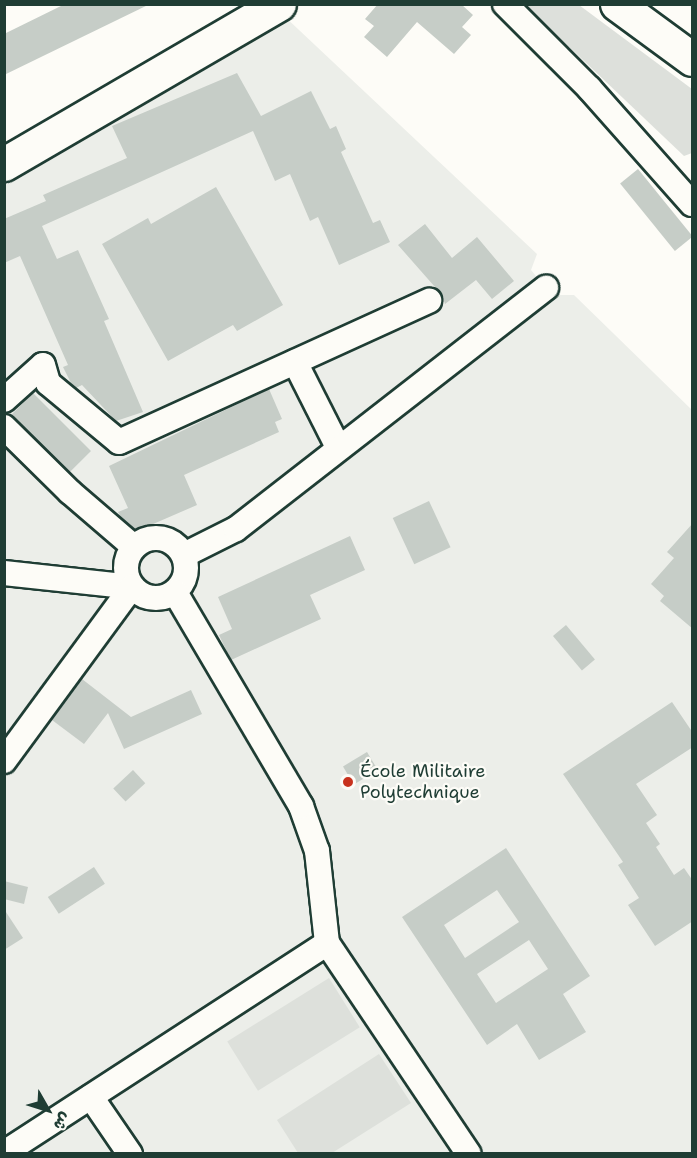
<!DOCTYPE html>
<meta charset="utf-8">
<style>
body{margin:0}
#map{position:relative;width:697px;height:1158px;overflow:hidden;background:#fdfcf7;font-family:"Shantell Sans","Playpen Sans Arabic",sans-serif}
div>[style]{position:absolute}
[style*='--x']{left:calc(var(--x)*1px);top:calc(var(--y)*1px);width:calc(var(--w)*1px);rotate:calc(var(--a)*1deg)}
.built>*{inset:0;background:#eceee9}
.green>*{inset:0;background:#dde0db;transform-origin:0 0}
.building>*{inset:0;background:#c6cdc7;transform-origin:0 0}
.roads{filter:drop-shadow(2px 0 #1f3d34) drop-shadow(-2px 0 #1f3d34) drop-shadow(0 2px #1f3d34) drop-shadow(0 -2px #1f3d34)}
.street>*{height:24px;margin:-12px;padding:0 12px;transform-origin:12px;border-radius:12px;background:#fdfcf7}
.street>.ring{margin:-12px;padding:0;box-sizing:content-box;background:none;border:24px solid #fdfcf7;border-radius:50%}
.secondary>*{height:33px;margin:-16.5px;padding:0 16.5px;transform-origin:16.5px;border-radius:16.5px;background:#fdfcf7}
.dots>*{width:16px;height:16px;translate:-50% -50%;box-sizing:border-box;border:3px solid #fdfcf7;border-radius:50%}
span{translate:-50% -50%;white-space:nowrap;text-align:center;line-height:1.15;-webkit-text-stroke:4.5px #fdfcf7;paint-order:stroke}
.poi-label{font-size:18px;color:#1f3d34}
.left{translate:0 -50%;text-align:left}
.frame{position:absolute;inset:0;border:6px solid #1f3d34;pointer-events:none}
.north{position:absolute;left:18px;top:1080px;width:60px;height:60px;-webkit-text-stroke:4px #fdfcf7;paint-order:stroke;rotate:129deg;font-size:16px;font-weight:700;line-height:24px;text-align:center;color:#1f3d34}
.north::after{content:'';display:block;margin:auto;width:21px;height:27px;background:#1f3d34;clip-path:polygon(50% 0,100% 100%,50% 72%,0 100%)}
</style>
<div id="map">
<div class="built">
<div style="clip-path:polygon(282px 14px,537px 254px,531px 270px,546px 288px,555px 295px,574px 295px,692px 410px,692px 1153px,5px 1153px,4px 179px)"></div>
</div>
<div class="green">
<div style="clip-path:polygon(525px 5px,579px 5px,692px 89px,692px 153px,684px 156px)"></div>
<div style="left:329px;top:978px;width:58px;height:120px;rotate:58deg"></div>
<div style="clip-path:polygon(379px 1054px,411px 1103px,332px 1153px,298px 1153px,277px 1120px)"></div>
</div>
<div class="building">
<div style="clip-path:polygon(65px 4px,150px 4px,4px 75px,4px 34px)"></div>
<div style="clip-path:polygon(378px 4px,461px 4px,473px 15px,462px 27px,471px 35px,454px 54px,417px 22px,387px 57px,364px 37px,374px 26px,365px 19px)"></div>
<div style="clip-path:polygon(237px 73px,261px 116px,311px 91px,330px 129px,336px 126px,346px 149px,341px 152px,373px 223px,380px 220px,390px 242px,339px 265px,318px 217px,310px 221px,290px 174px,275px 181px,253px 131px,42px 226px,57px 259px,78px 250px,109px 319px,104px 321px,143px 412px,116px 421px,82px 385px,76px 388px,71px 383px,63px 367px,68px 365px,20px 256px,4px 263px,4px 219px,46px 201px,43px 195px,127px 158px,112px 126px)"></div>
<div style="left:638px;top:169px;width:87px;height:23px;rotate:51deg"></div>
<div style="clip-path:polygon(216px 187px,283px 305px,237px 331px,233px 325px,168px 361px,102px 244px,148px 218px,151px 224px)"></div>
<div style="clip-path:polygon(425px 224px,452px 258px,477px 237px,514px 281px,492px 299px,476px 280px,445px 304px,442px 295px,398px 245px)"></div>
<div style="clip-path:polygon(269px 389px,282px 419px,275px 422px,279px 432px,184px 475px,197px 505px,137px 531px,120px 516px,118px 512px,128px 508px,109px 466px)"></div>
<div style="left:33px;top:393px;width:82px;height:32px;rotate:45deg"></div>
<div style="left:429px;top:501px;width:51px;height:40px;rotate:65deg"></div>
<div style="clip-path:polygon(693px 523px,693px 629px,660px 601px,664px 596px,651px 584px,674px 558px,667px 552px)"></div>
<div style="clip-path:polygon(350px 536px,365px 570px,310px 595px,321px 619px,231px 660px,219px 635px,232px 629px,218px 597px)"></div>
<div style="left:566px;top:625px;width:45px;height:17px;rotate:50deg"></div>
<div style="clip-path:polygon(82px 679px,131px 717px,191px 690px,202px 714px,124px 749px,108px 713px,84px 744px,52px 720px)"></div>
<div style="clip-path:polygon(672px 702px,693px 733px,693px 747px,636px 784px,657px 815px,646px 823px,660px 844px,656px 847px,674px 875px,684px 868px,693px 881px,693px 921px,655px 946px,628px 905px,639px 898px,618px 865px,623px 862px,563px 774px)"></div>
<div style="left:367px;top:752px;width:21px;height:28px;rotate:59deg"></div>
<div style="left:133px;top:770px;width:18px;height:27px;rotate:47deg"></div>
<div style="clip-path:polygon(evenodd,506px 848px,590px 976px,563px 994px,586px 1032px,539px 1060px,517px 1024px,487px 1045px,402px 917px,506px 848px,497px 890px,519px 922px,465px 958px,444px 925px,497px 890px,506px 848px,529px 940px,548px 969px,496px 1003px,477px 974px,529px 940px)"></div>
<div style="left:94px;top:867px;width:20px;height:55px;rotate:57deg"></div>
<div style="clip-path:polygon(4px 881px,28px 887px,24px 904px,4px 899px)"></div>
<div style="clip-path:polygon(4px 909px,23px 938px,4px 950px)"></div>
</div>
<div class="roads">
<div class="street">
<div style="--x:505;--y:4;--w:119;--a:45"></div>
<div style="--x:589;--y:88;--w:155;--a:48.4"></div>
<div style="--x:295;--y:362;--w:95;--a:63.2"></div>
<div style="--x:4;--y:400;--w:52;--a:-41.9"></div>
<div style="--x:43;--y:365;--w:19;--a:74"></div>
<div style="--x:48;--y:383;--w:92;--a:39.7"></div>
<div style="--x:119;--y:442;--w:341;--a:-24.5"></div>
<div style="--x:4;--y:427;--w:93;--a:44.6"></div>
<div style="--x:70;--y:492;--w:84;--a:40.7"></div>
<div class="ring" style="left:126px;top:538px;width:36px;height:36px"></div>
<div style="--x:184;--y:555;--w:58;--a:-26.6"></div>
<div style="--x:236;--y:529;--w:393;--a:-37.9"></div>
<div style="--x:4;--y:573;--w:129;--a:6.2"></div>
<div style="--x:4;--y:761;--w:216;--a:-53.7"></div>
<div style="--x:327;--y:943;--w:254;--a:56.1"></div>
<div style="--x:91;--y:1097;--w:69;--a:55.6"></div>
<div style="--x:4;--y:1153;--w:385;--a:-33"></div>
<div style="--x:327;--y:943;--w:93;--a:-96.2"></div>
<div style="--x:317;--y:851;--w:48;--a:-109.6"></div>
<div style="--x:301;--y:806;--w:248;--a:-120.5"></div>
</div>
<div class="secondary">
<div style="--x:617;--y:4;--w:93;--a:36.3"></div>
<div style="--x:4;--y:164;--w:318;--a:-30.2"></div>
</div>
</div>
<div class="dots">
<div style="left:348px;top:782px;background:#c8321e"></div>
</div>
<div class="poi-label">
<span class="left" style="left:360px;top:782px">École Militaire<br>Polytechnique</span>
</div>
<div class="frame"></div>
<div class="north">ش</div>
</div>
